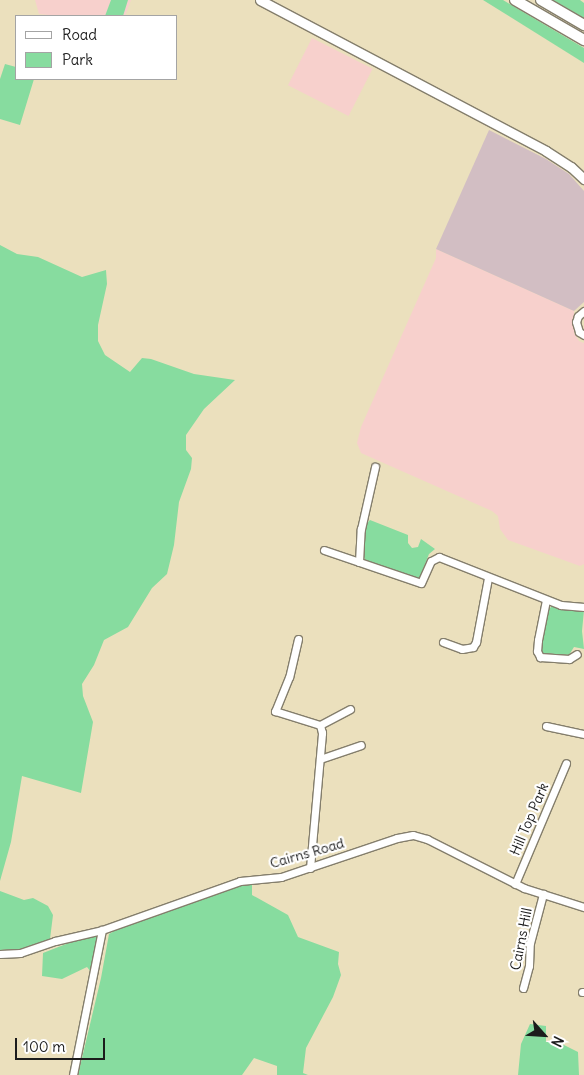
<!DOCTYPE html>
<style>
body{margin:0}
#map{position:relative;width:584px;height:1075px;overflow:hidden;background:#ebe0bd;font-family:Delius,sans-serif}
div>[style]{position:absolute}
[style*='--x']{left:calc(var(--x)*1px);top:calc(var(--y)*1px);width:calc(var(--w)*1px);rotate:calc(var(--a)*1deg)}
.built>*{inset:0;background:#f7d0cc;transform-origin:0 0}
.industrial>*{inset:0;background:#d2bec3}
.green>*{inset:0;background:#87dc9f}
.roads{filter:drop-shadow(1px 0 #847e6c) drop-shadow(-1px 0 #847e6c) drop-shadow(0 1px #847e6c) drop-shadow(0 -1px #847e6c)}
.minor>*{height:7px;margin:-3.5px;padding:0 3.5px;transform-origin:3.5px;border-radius:3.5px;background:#fff}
.major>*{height:9px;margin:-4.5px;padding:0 4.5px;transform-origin:4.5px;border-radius:4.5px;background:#fff}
.highway>*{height:10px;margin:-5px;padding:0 5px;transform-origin:5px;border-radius:5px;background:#fff}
span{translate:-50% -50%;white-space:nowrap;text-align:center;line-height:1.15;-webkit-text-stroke:4.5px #fff;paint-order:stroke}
.street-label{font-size:14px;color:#1c1c1c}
.legend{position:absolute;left:15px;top:15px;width:162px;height:65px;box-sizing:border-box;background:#fff;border:1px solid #a4a4a4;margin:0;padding:6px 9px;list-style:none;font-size:15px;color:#1c1c1c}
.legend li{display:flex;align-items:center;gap:10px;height:25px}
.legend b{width:25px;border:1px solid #a4a4a4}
.north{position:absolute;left:519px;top:1010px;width:50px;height:50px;-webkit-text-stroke:4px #fff;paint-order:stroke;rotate:116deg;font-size:14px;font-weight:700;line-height:20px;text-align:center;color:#1c1c1c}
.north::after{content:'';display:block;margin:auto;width:18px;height:22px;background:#1c1c1c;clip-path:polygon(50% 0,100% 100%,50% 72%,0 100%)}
.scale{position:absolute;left:15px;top:1038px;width:90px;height:22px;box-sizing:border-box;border:2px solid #1c1c1c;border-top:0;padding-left:6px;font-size:15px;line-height:18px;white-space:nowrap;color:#1c1c1c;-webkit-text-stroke:4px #fff;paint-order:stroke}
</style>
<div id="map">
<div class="built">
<div style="clip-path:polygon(35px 0,131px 0,125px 16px,57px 16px,39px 14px)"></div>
<div style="left:312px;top:38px;width:68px;height:53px;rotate:27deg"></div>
<div style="clip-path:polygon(436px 249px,574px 311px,574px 333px,579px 341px,584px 343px,584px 564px,580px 566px,508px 540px,500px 529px,498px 516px,492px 511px,361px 453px,357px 443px,361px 427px,436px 258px)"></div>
</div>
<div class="industrial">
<div style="clip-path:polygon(489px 130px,546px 159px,569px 174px,584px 191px,584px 302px,574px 311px,436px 249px)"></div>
</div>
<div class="green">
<div style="clip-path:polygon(111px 0,128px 0,123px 16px,105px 16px)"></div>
<div style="clip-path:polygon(483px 0,503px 0,584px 48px,584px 63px)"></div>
<div style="clip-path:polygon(553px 0,580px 0,584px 3px,584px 18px)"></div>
<div style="clip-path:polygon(5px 64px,16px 67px,16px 79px,34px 79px,20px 125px,0 119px,0 79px)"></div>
<div style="clip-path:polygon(0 245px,17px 254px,38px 257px,82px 277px,106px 270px,107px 284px,98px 325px,98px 341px,105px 355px,130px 372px,142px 358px,151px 359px,194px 374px,235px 380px,204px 409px,186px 435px,186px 450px,192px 458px,191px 469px,179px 502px,174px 545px,167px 574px,152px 588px,128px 627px,104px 640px,94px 665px,82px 684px,83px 696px,93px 722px,81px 793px,22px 776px,11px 842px,0 881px)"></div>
<div style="clip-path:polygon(370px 520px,408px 535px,408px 543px,412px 548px,418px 547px,421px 539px,435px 549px,429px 554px,420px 577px,417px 579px,366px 562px,364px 557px,364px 526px)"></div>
<div style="clip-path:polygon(552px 606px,584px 610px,582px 631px,584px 649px,574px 647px,569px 655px,541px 653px,546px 612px)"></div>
<div style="clip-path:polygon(241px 883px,252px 883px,252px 895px,288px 915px,298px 937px,339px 952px,338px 964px,341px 975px,333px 997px,306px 1048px,303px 1073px,308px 1075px,277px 1075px,277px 1066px,254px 1058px,242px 1075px,78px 1075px,101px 978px,109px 934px,123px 926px)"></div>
<div style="clip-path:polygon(0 891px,24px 900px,33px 898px,48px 906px,53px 915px,50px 939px,20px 949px,0 950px)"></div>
<div style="clip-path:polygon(102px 930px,91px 972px,87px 967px,62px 979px,42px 976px,43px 953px)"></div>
<div style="clip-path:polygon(530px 1024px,546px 1026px,546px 1042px,558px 1042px,578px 1052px,579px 1075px,518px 1075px,521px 1044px)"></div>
</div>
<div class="roads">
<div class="minor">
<div style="--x:584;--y:311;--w:8;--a:140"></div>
<div style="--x:578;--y:316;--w:6;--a:108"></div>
<div style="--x:576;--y:322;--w:10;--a:73"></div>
<div style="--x:579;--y:332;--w:6;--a:31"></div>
<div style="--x:324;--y:550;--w:102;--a:18.8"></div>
<div style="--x:421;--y:583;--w:24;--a:-66"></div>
<div style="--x:431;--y:561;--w:9;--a:-27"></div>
<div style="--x:439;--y:557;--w:131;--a:21.5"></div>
<div style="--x:561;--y:605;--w:23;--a:5"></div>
<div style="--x:359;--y:562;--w:33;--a:-87"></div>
<div style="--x:361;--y:529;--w:64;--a:-77.3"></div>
<div style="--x:546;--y:600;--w:41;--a:101.3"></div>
<div style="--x:538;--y:640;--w:11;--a:95"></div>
<div style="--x:537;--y:651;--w:7;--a:63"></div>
<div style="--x:540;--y:657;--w:29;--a:4"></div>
<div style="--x:569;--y:659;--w:9;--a:-32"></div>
<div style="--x:298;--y:639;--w:39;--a:103"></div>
<div style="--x:289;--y:677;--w:37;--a:112"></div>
<div style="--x:275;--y:711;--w:47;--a:17.3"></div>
<div style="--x:443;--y:642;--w:20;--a:20"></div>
<div style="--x:462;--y:649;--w:11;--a:-10"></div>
<div style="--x:473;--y:647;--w:6;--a:-59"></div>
<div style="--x:476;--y:642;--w:65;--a:-79.4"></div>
<div style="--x:546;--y:726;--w:39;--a:12"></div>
<div style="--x:320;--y:759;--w:43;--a:-18.9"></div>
<div style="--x:310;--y:868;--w:136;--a:-84.9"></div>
<div style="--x:322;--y:733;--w:8;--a:-104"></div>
<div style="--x:320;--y:725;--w:34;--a:-28"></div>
<div style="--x:515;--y:884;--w:131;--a:-67.1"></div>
<div style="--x:0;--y:954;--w:20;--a:-3"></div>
<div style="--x:20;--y:953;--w:37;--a:-19"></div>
<div style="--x:55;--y:941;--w:48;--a:-13.2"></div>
<div style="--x:102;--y:930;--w:146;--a:-19.5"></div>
<div style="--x:240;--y:881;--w:41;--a:-5.6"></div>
<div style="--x:281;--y:877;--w:122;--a:-18.6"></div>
<div style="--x:397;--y:838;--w:16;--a:-11"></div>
<div style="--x:413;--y:835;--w:15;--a:16"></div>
<div style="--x:427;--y:839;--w:109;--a:26.8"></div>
<div style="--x:524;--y:888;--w:63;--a:17.6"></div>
<div style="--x:523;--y:988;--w:23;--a:-75"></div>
<div style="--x:529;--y:966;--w:23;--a:-88"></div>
<div style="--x:530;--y:943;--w:51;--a:-75.1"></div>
<div style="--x:582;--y:992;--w:2;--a:0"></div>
<div style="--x:73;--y:1075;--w:148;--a:-78.7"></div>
</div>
<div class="major">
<div style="--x:260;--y:0;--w:323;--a:27.8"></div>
<div style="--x:546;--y:151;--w:30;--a:33"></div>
<div style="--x:571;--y:167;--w:18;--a:43"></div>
</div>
<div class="highway">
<div style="--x:515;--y:0;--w:80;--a:30.1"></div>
<div style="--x:541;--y:0;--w:50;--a:30.2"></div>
</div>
</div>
<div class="street-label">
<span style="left:529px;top:819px;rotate:-67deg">Hill Top Park</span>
<span style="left:307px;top:853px;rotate:-16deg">Cairns Road</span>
<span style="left:521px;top:939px;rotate:-79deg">Cairns Hill</span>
</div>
<ul class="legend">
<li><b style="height:6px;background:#fff"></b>Road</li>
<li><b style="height:14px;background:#87dc9f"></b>Park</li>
</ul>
<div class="north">N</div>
<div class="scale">100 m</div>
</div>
